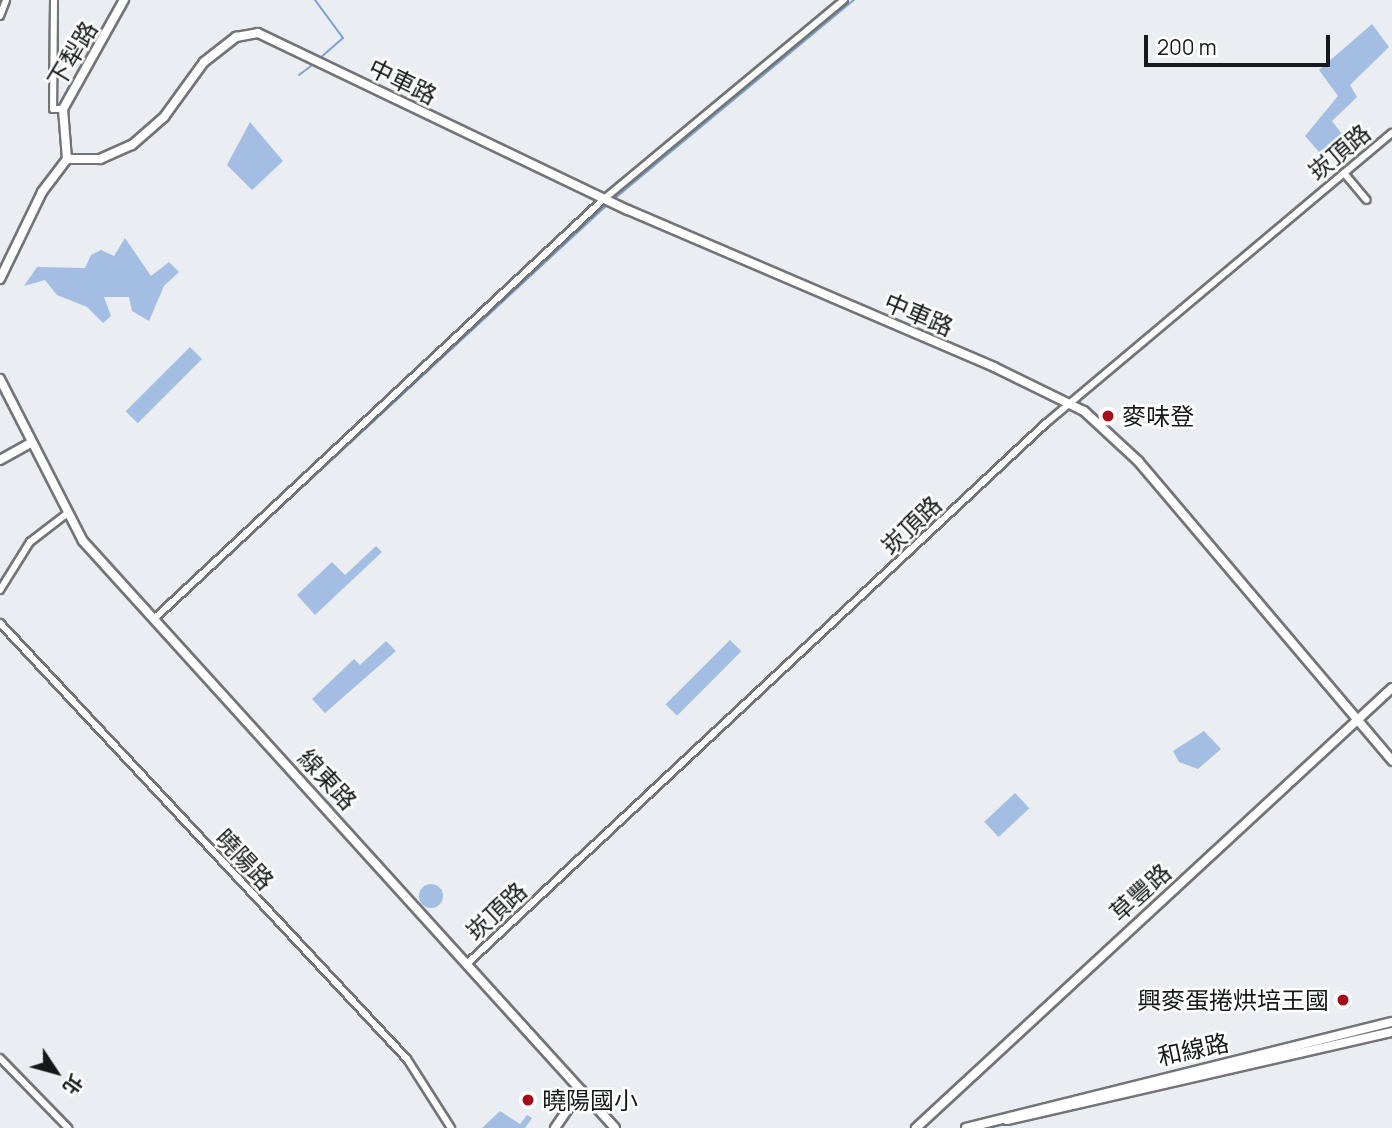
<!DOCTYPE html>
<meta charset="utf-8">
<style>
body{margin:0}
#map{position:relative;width:1392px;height:1128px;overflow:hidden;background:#eaedf1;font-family:Manrope,"Noto Sans TC",sans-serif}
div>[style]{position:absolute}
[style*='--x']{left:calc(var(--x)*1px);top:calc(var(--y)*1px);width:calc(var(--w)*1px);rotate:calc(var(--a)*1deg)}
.green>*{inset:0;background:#a3bee2;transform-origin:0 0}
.round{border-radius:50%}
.stream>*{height:2px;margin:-1px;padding:0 1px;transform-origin:1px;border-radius:1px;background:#7da2d3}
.roads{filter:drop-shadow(2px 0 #727478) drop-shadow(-2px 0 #727478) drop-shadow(0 2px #727478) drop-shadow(0 -2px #727478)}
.street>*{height:6px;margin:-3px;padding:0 3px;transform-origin:3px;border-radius:3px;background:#fff}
.secondary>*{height:8px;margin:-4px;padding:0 4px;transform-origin:4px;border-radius:4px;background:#fff}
.dots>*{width:19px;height:19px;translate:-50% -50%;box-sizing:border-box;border:4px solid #fff;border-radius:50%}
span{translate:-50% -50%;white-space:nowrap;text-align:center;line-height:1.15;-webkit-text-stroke:5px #fff;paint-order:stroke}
.street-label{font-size:24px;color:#161819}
.poi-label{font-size:24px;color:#161819}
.left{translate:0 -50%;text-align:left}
.right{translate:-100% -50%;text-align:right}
.north{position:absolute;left:21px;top:1037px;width:70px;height:70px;-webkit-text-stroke:5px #fff;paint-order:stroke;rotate:126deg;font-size:19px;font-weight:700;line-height:28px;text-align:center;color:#161819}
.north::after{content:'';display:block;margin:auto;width:24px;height:32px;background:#161819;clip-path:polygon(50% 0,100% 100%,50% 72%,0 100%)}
.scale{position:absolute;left:1144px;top:35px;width:186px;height:32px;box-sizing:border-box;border:4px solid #161819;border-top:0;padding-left:9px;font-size:21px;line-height:24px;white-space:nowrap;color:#161819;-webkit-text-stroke:5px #fff;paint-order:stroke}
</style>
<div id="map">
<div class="green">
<div style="clip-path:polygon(1372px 24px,1389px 47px,1350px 85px,1357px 97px,1332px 121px,1342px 134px,1320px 153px,1305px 136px,1338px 96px,1319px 70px)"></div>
<div style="clip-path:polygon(250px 122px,283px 161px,252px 190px,227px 165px)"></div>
<div style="clip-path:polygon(125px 238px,151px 276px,169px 262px,179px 272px,164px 286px,149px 321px,132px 311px,129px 297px,104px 297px,111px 316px,103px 323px,87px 307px,57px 295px,45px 280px,24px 286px,37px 267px,85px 268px,91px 255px,101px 250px,114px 256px)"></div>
<div style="left:190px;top:347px;width:17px;height:91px;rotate:45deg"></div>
<div style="clip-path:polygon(376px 546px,382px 552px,315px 615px,297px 595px,332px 562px,345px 575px)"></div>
<div style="left:730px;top:640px;width:16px;height:91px;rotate:45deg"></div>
<div style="clip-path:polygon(386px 641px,396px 651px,325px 713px,312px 699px,354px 659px,360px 665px)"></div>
<div style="clip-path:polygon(1204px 731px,1221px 749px,1198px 769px,1179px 762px,1173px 751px)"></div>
<div style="left:1015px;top:793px;width:21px;height:42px;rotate:47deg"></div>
<div class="round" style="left:419px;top:884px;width:24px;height:24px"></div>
<div style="clip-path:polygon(500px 1111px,520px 1124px,527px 1115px,532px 1118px,525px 1128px,482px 1128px)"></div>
</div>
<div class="stream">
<div style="--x:315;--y:0;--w:47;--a:53.6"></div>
<div style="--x:343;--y:38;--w:32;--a:139"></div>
<div style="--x:299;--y:75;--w:20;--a:-37"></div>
<div style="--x:614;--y:199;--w:312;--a:-39.7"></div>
<div style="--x:161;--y:618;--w:608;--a:-42.8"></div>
<div style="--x:1376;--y:708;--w:21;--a:-39"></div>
<div style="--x:1224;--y:849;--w:69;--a:-43.2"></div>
<div style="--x:561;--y:1128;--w:1;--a:-45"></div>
<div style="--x:923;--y:1128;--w:195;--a:-42.9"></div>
</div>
<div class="roads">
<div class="street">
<div style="--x:54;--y:0;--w:109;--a:90.5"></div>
<div style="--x:53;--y:109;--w:10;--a:0"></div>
<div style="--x:0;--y:16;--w:17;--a:-69"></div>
<div style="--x:1344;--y:173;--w:35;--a:50"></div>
<div style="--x:0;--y:590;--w:57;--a:-58"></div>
<div style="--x:30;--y:542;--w:49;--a:-37.6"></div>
<div style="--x:154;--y:619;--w:616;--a:-43.03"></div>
<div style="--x:604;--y:199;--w:312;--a:-39.7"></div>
<div style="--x:0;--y:623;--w:596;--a:46.97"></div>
<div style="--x:407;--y:1059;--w:82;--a:57.5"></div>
<div style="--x:470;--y:961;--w:787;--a:-43.04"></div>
<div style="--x:1045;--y:424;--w:453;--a:-40"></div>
<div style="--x:0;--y:1058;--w:98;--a:45.8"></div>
</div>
<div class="secondary">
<div style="--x:67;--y:159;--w:33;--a:0"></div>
<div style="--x:100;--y:159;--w:35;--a:-24"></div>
<div style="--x:132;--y:145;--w:43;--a:-41.2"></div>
<div style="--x:164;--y:117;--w:68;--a:-54"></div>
<div style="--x:204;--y:62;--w:41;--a:-38"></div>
<div style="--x:236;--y:37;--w:22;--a:-10"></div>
<div style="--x:258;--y:33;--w:410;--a:25.6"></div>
<div style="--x:628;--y:210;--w:398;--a:23.2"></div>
<div style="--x:994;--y:367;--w:100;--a:26.1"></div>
<div style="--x:1084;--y:411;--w:74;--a:42.8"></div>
<div style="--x:1138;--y:461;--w:393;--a:49.7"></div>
<div style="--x:0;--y:279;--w:97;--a:-64.2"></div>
<div style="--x:42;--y:192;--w:41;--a:-52.9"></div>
<div style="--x:67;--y:159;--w:50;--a:-94.6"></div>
<div style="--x:63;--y:109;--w:125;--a:-60.8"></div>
<div style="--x:0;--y:379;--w:182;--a:62.9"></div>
<div style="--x:83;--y:541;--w:792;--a:47.81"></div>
<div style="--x:0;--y:460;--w:35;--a:-29"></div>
<div style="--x:1007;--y:1120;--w:395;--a:-12.9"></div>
<div style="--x:555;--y:1128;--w:46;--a:-55.6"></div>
<div style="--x:916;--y:1128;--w:648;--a:-42.75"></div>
<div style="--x:966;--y:1128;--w:439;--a:-14"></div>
</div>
</div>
<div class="dots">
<div style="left:1108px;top:416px;background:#a50d1a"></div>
<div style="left:1343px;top:1000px;background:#a50d1a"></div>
<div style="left:528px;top:1100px;background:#a50d1a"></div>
</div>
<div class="street-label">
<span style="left:72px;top:54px;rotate:-59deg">下犁路</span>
<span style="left:403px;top:81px;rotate:26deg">中車路</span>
<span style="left:1339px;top:152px;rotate:-40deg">崁頂路</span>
<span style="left:919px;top:314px;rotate:23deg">中車路</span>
<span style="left:911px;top:525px;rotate:-44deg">崁頂路</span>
<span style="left:328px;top:779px;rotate:47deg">線東路</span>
<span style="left:245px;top:859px;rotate:47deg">曉陽路</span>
<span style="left:1140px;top:892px;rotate:-42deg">草豐路</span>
<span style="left:496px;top:911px;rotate:-43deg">崁頂路</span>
<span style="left:1193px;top:1049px;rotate:-12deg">和線路</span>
</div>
<div class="poi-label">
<span class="left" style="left:1122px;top:416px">麥味登</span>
<span class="right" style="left:1329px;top:1000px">興麥蛋捲烘培王國</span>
<span class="left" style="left:542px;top:1100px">曉陽國小</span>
</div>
<div class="north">北</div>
<div class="scale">200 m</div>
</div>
